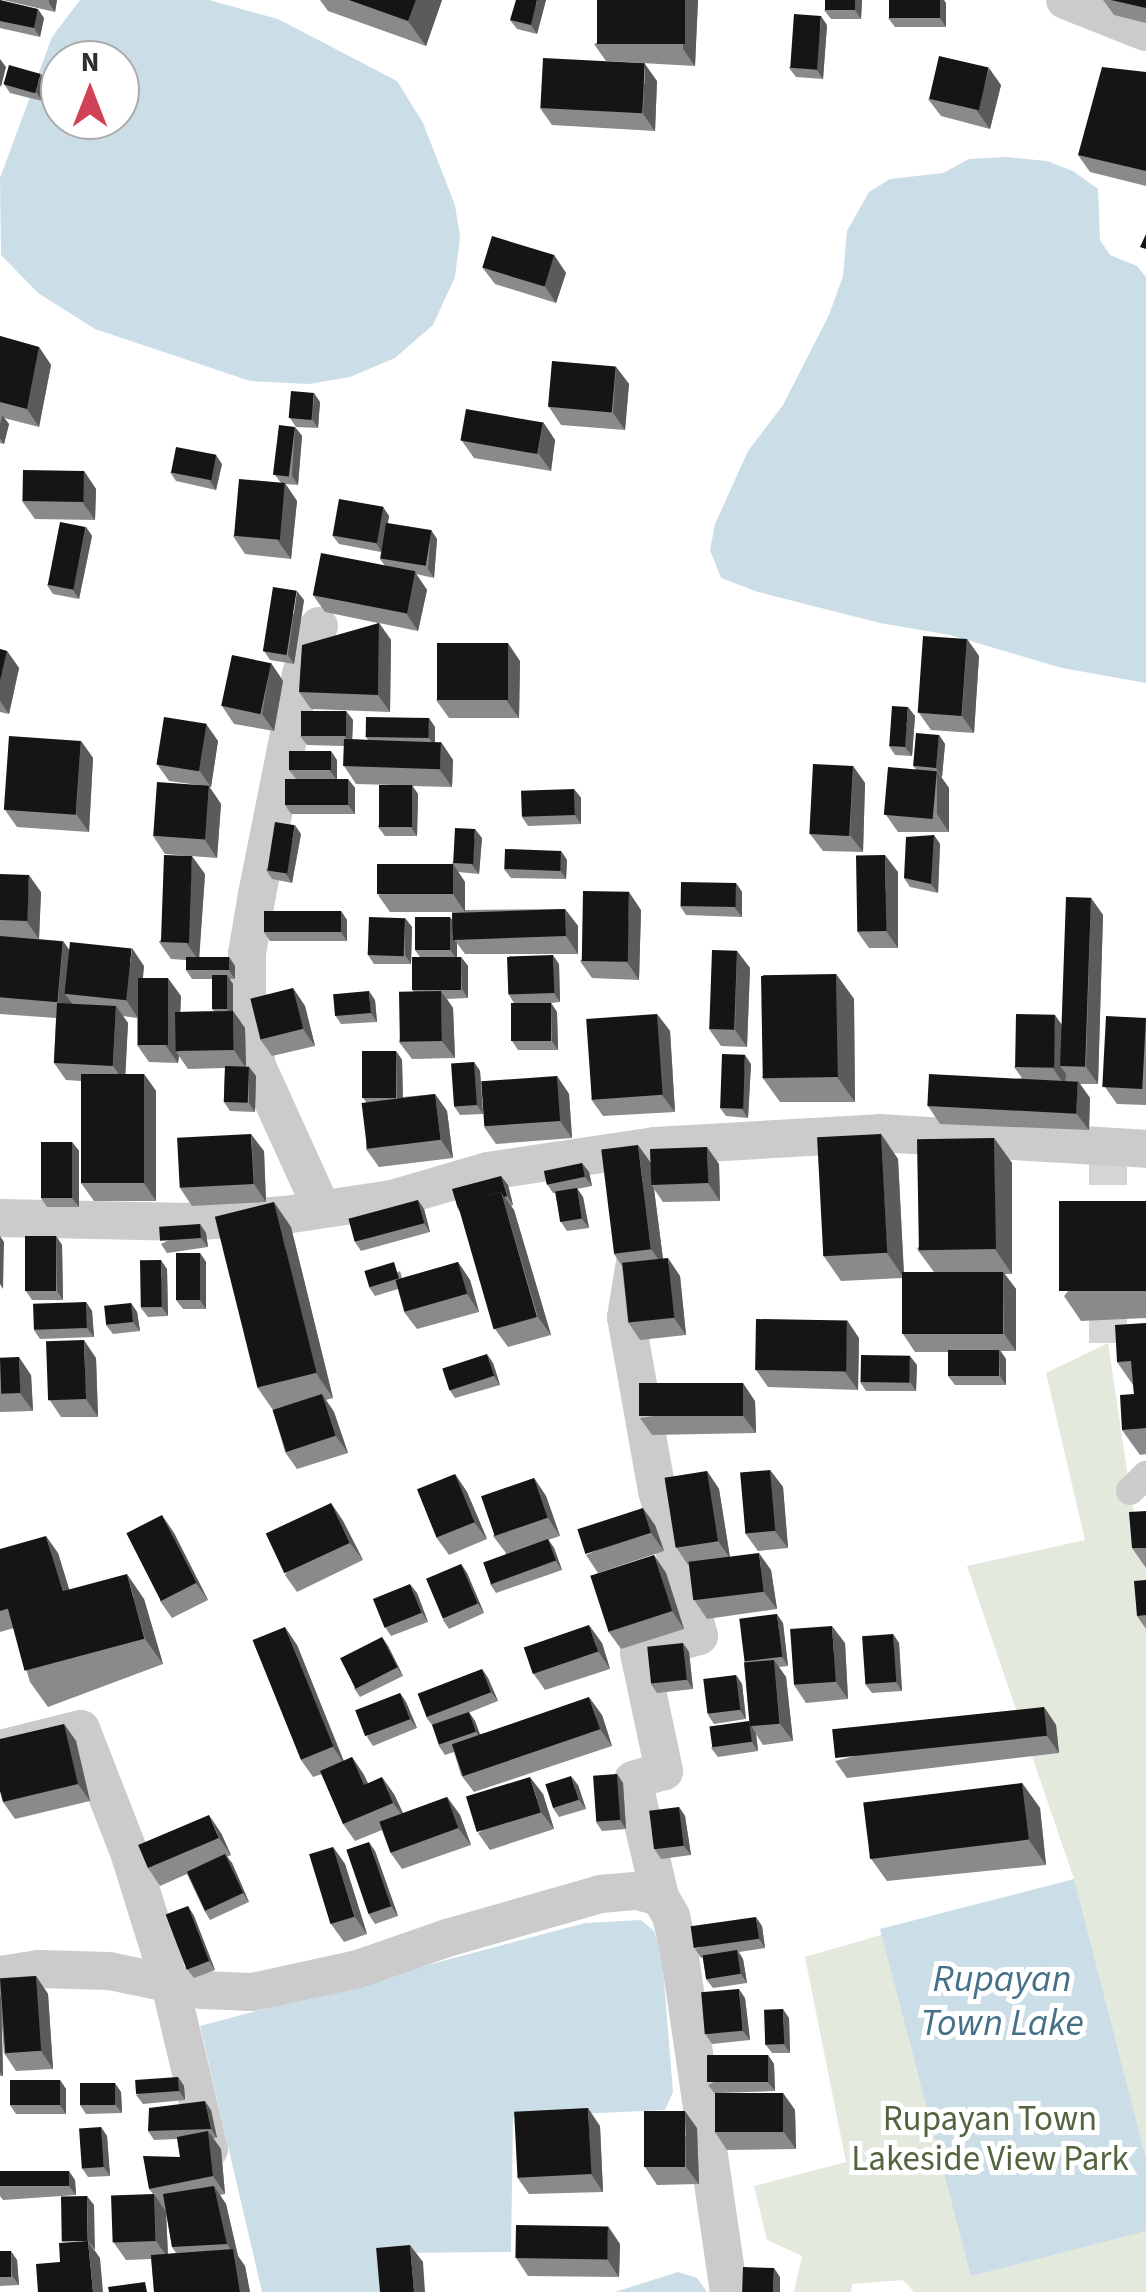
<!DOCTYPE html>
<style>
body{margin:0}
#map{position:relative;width:1146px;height:2292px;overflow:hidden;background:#fff;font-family:"Source Sans 3",sans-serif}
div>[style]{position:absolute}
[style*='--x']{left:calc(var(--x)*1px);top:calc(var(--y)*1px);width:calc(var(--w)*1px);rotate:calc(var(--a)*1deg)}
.green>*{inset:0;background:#e4e9dd}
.water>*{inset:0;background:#cbdee7}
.minor-tunnel>*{height:38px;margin-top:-19px;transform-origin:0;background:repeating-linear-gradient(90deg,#d5d5d5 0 38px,transparent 0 57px)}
.pedestrian>*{height:28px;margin:-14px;padding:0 14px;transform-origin:14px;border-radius:14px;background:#cbcbcb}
.minor>*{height:38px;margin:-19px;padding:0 19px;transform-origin:19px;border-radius:19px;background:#cbcbcb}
.wall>*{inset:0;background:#8a8a8a}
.shaded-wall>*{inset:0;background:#5b5b5b}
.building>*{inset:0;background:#151515;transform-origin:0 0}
span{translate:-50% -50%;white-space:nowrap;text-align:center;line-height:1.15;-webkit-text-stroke:10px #fff;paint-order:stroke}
.park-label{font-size:35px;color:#536440}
.water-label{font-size:38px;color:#447187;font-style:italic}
.north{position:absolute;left:40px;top:40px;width:100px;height:100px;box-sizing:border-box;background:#fff;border:2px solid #ababab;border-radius:50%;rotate:0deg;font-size:28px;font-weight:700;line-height:40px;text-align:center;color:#2e2e2e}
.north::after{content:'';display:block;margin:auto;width:35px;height:45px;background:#d24256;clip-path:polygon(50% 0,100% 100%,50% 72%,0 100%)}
</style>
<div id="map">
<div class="green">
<div style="clip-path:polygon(1108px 1343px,1132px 1504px,1146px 1558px,1146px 2292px,914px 2292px,903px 2280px,852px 2284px,851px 2292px,794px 2292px,802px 2256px,767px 2240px,754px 2186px,846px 2162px,805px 1957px,1074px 1879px,967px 1566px,1085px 1540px,1046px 1373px)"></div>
</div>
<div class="water">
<div style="clip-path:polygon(evenodd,80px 0,209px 0,278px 19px,397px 81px,423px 123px,455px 205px,460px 237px,455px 277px,433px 325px,395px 358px,350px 377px,309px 384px,250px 381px,95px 329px,38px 293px,1px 255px,0 178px,52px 37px,80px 0,60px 60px,120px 60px,120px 120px,60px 120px,60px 60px)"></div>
<div style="clip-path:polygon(1006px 157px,1047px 161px,1073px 171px,1098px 189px,1100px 240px,1110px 255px,1137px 266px,1146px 277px,1146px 683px,1062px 668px,950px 635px,880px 623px,758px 592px,721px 578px,710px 550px,715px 524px,748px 451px,783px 405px,829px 315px,843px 276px,847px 231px,869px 192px,890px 179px,943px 173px,969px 159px)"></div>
<div style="clip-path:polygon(1074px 1879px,1146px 2159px,1146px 2231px,971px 2276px,880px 1929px)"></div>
<div style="clip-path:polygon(641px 1920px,654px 1931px,662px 1956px,673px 2092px,665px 2110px,513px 2117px,511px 2252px,378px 2253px,380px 2292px,262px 2292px,200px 2026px,585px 1923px)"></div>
<div style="clip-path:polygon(678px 2272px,697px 2278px,707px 2292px,615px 2292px)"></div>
</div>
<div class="minor-tunnel">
<div style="--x:1108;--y:1147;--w:196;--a:90"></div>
</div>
<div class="pedestrian">
<div style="--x:1130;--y:1491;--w:23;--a:-45"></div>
</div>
<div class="minor">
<div style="--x:1065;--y:0;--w:87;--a:21.6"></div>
<div style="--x:319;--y:626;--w:51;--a:110.6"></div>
<div style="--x:301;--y:674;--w:224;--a:101.3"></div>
<div style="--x:257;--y:894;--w:61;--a:99.5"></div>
<div style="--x:247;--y:954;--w:51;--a:90"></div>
<div style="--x:247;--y:1005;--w:62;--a:80.7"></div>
<div style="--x:257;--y:1066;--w:157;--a:65.6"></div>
<div style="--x:0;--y:1218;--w:187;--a:1.2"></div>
<div style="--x:187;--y:1222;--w:98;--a:-4.1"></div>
<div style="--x:285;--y:1215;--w:108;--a:-8.5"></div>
<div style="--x:392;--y:1199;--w:100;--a:-16.3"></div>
<div style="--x:488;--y:1171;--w:169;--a:-8.5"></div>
<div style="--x:655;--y:1146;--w:224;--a:-3.3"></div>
<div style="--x:879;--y:1133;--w:267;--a:3.4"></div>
<div style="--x:635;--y:1262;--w:56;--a:99.3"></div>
<div style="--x:626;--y:1317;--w:177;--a:79.9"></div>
<div style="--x:657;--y:1491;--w:151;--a:73.8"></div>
<div style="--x:699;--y:1636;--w:62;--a:164.2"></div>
<div style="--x:639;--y:1653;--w:121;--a:78"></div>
<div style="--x:664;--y:1771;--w:32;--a:164"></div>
<div style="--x:633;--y:1780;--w:120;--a:77"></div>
<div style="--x:0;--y:1749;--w:83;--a:-13.9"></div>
<div style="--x:81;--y:1729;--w:132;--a:68.7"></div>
<div style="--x:129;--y:1852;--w:138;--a:72.7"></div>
<div style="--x:170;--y:1984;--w:170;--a:76.7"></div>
<div style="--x:0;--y:1975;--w:39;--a:-9"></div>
<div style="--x:39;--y:1969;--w:70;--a:1.6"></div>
<div style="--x:109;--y:1971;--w:95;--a:11.5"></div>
<div style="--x:202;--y:1990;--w:50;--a:2.3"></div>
<div style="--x:252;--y:1992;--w:108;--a:-12.2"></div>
<div style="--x:358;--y:1969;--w:94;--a:-19.2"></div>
<div style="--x:447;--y:1938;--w:159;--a:-16"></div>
<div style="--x:600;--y:1894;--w:37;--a:-5"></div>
<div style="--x:637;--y:1891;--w:24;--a:15"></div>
<div style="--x:660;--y:1897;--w:22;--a:60"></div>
<div style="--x:671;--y:1916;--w:35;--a:77"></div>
<div style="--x:679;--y:1950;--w:346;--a:81.7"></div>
</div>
<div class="wall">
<div style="clip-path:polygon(0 0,44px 18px,40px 37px,0 28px)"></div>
<div style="clip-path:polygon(3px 0,57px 0,55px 12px)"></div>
<div style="clip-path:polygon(320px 0,442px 0,426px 46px,328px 11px)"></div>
<div style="clip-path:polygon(546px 0,537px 34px,517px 29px,510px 20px)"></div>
<div style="clip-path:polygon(698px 0,695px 66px,606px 61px,594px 44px)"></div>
<div style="clip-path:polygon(862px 0,861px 19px,831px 19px,824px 10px)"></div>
<div style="clip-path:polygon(1103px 0,1146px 0,1146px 23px,1114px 15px)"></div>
<div style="clip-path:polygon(946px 3px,946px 27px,895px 27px,888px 18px)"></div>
<div style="clip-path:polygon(827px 25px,823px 79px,796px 77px,789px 68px)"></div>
<div style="clip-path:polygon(1146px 72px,1146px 186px,1090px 172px,1078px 155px)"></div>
<div style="clip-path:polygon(657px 81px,655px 131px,552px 125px,540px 108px)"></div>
<div style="clip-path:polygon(47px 83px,42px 101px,10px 93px,4px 84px)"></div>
<div style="clip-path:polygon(1001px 85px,990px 129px,941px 116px,928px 99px)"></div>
<div style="clip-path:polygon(554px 255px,566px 273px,556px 303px,495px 284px,482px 267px)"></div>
<div style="clip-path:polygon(0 336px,39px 347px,51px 365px,39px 427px,4px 418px,9px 424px,4px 444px,0 443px)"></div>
<div style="clip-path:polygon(616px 367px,629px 384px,625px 430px,561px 425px,549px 407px)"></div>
<div style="clip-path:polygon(320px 402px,318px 428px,296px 427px,290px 418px)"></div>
<div style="clip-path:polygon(543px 422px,555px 440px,551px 471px,474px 458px,462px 441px)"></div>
<div style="clip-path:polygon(295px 427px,302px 436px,298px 485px,285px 484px,297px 501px,291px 559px,245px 554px,233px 536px,281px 483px,275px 475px)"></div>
<div style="clip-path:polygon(222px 464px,216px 490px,176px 481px,170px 472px)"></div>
<div style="clip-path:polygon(84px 471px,96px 489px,95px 520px,35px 519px,22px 501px)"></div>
<div style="clip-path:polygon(383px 507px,389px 516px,388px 523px,431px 530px,437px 539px,434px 578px,416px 574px,427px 590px,418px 631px,379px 623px,391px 640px,390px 712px,311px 709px,299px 692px,378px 623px,325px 612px,313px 595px,385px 566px,380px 559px,381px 552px,339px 544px,332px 535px)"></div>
<div style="clip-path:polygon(86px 527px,92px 536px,79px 599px,53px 594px,47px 585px)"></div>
<div style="clip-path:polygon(304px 600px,294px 664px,270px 660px,264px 651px)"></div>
<div style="clip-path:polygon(967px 639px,979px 656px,974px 733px,931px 730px,919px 713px)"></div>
<div style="clip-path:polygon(0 649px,7px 651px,19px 668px,9px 714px,0 712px)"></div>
<div style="clip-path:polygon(520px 661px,519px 718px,449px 718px,436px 700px)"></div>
<div style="clip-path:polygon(271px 663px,283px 681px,274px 731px,234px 724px,222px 706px)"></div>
<div style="clip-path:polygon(346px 711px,353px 720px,352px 739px,368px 740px,366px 737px,435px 727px,435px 742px,441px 742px,453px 760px,452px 787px,412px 786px,418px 794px,417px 836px,385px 836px,378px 827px,395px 785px,356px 784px,344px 766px,344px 746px,307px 745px,300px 736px)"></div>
<div style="clip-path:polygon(915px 716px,912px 756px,895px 755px,889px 746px)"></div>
<div style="clip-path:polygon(206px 724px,218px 741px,211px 787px,209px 787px,221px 804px,217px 858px,165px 854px,153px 836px,198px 785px,169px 781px,157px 764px)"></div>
<div style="clip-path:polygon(939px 735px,945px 744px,942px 777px,941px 777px,949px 788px,949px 832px,898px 832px,886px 815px,916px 769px,913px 766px)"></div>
<div style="clip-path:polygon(81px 741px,93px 758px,89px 832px,17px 827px,5px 810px)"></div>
<div style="clip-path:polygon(337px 760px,337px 779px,348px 779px,355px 788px,355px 814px,291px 814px,285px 805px,330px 780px,296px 779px,289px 770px)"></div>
<div style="clip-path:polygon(853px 766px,865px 783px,863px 852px,823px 851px,810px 834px)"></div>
<div style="clip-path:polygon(574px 789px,581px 798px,581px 824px,528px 826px,522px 817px)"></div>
<div style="clip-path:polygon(301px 834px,292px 883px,272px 879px,266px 870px)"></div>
<div style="clip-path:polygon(934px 835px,940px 844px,938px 893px,910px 887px,904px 878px)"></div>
<div style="clip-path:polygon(482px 838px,479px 874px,458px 872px,452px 863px)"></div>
<div style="clip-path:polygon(561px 851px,567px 860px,566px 879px,511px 878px,504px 869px)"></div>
<div style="clip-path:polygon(453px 864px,465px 882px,465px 910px,565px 909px,578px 926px,578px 954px,465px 954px,457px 943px,457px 957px,461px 957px,468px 966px,468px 998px,447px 999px,453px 1008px,455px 1058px,412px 1059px,399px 1042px,413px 991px,420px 957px,415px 950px,452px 920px,452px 912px,390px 912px,378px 895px)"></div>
<div style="clip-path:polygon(898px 872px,898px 948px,869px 948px,857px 931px)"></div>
<div style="clip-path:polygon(0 874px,41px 892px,39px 939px,63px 941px,69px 950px,144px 966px,143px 978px,181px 996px,180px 1012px,214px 1011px,212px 1009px,212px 979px,192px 979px,186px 970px,186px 960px,171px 959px,159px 942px,205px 874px,199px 957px,229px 957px,235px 966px,235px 979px,229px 979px,233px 984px,233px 1011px,245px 1028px,246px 1067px,249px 1067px,256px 1076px,255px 1112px,230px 1111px,224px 1102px,225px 1068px,188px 1069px,179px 1056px,178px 1063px,149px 1062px,137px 1045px,137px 1018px,123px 1016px,128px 1023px,125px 1074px,144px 1074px,156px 1091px,156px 1201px,94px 1201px,81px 1183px,81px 1081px,66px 1080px,54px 1063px,56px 1018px,0 1014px)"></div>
<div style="clip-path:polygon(736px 883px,742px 892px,742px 917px,686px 915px,680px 906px)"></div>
<div style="clip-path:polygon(1091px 898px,1103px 915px,1098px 1084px,1080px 1084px,1090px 1098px,1089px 1130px,940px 1124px,928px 1106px,1022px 1078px,1014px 1067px,1062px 1025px)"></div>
<div style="clip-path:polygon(641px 910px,639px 980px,592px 978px,580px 961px)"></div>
<div style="clip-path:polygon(341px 911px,347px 920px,347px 941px,270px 941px,264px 932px)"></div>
<div style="clip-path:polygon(405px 918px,412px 927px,411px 964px,374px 964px,368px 955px)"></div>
<div style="clip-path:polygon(737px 951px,750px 968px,747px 1047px,721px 1046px,709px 1029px)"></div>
<div style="clip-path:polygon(559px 964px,560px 1002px,551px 1003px,557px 1012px,558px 1050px,518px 1050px,512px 1041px,514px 1003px,509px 995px)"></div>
<div style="clip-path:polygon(836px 974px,854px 999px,855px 1102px,780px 1102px,762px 1077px)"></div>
<div style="clip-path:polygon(293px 988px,305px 1006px,315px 1046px,272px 1056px,260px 1039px)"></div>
<div style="clip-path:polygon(375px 1000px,377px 1022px,341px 1024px,335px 1015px)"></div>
<div style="clip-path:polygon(657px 1014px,670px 1031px,675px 1112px,603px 1116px,591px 1099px)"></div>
<div style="clip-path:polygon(1146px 1018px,1146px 1105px,1117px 1104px,1105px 1087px)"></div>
<div style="clip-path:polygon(396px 1051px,402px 1060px,403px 1097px,435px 1094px,447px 1111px,453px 1158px,379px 1167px,366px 1149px,366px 1102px,363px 1098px)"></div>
<div style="clip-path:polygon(474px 1062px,480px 1071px,483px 1114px,460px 1115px,454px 1106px)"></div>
<div style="clip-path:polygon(751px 1064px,748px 1118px,726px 1116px,720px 1108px)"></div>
<div style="clip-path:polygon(557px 1076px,569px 1094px,572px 1138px,496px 1144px,484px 1127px)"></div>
<div style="clip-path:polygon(881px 1134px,898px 1159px,904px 1272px,934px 1272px,917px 1249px,994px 1138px,1012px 1163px,1012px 1274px,1005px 1274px,1016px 1289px,1016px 1351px,1001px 1351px,1006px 1359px,1006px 1385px,955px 1385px,948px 1376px,948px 1352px,915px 1352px,903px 1334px,902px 1278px,841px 1281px,823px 1255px)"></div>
<div style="clip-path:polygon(72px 1142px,79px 1151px,79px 1207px,47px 1207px,41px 1198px)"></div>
<div style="clip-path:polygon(264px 1151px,266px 1202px,192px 1206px,180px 1188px)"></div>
<div style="clip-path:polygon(650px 1162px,719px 1164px,720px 1201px,663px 1202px,654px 1189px,663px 1259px,680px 1276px,686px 1335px,640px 1340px,628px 1322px,622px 1266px,614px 1254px)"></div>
<div style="clip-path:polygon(582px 1163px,589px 1172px,592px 1186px,577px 1189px,583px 1197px,589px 1228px,567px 1231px,561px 1222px,555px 1193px,553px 1193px,547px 1184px)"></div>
<div style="clip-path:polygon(501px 1176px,508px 1185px,513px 1205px,511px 1206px,514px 1210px,551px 1335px,508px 1347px,495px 1329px,461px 1214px,458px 1209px)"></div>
<div style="clip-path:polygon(1146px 1201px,1146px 1318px,1081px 1321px,1064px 1296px)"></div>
<div style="clip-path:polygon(424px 1209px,430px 1232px,361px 1251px,355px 1242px)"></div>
<div style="clip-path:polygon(200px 1224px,206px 1233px,208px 1247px,167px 1253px,161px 1244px)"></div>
<div style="clip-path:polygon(291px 1227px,333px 1398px,326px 1400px,334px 1412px,348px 1453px,297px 1469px,285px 1452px,273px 1410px,257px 1387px)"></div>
<div style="clip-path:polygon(56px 1236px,62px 1245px,63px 1300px,32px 1300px,26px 1291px)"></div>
<div style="clip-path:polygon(200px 1253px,206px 1262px,206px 1309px,183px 1309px,176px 1300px)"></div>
<div style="clip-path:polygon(458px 1262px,470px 1280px,479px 1312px,417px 1329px,404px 1312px,398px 1289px,375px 1296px,369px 1287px,400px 1271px,402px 1278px)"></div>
<div style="clip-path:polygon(167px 1269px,168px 1316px,148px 1317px,141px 1308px)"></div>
<div style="clip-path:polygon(86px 1302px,92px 1311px,94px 1337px,40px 1339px,34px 1330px)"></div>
<div style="clip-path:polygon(131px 1303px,137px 1312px,140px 1331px,113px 1334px,106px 1325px)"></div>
<div style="clip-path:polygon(1146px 1323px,1146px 1454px,1140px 1455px,1122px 1430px,1134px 1394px,1133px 1385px,1117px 1362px)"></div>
<div style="clip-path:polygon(859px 1338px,858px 1390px,768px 1387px,756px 1370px)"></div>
<div style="clip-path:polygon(0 1358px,31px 1375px,33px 1411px,0 1412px)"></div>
<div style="clip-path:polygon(96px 1358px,98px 1417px,61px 1417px,49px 1399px)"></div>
<div style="clip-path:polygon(493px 1363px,500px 1385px,455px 1398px,449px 1389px)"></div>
<div style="clip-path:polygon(917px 1365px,916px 1391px,866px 1391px,860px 1382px)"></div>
<div style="clip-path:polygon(755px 1401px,756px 1433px,652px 1435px,640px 1418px)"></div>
<div style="clip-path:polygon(770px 1470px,783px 1487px,788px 1548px,758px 1551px,745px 1533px)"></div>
<div style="clip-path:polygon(707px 1471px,719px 1489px,730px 1557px,771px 1570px,777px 1609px,707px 1619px,695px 1601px,690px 1564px,688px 1565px,676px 1547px)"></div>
<div style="clip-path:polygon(455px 1474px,467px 1492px,487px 1539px,449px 1555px,436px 1537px)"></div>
<div style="clip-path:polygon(534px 1478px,546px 1496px,560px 1536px,548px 1540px,554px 1548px,562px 1570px,496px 1593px,490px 1584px,506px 1553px,493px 1536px)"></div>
<div style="clip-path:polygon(331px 1503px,343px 1521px,363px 1560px,297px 1592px,285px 1575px)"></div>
<div style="clip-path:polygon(1146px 1511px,1146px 1568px,1132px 1548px)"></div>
<div style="clip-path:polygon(655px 1525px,664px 1551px,598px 1573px,586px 1555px)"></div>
<div style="clip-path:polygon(174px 1533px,208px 1600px,172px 1618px,160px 1601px)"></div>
<div style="clip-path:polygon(0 1549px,58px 1553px,70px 1592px,144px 1599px,163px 1664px,48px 1707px,30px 1682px,14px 1628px,0 1632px)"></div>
<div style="clip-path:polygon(654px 1555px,666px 1573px,684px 1629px,621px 1649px,608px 1631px)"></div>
<div style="clip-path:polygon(461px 1564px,467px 1573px,484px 1613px,449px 1629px,443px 1620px)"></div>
<div style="clip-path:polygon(1146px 1580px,1146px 1629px,1137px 1616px)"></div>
<div style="clip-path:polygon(417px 1593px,428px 1622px,391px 1636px,385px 1627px)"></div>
<div style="clip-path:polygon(783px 1623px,788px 1666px,779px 1667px,786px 1677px,793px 1741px,763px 1745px,756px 1734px,758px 1751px,718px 1757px,711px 1748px,750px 1723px,744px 1662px)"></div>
<div style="clip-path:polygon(893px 1634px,899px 1643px,902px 1691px,872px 1693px,865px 1684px)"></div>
<div style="clip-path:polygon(382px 1637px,388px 1646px,403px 1676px,360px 1697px,354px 1688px)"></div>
<div style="clip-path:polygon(602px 1643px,610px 1669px,545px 1690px,533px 1673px)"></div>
<div style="clip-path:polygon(845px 1643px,848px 1699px,806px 1703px,794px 1685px)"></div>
<div style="clip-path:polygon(297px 1645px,344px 1761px,352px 1757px,364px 1775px,368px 1783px,394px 1794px,403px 1813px,447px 1797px,460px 1815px,471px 1845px,402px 1869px,390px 1852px,382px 1830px,355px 1841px,343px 1824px,322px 1774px,313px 1777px,301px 1760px)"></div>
<div style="clip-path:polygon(689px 1652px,693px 1689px,657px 1693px,651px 1684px)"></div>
<div style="clip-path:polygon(482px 1669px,488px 1678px,498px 1701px,468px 1713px,475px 1721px,480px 1734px,602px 1715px,612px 1746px,474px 1792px,461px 1775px,454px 1752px,445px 1755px,439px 1746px,432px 1725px,426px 1717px)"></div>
<div style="clip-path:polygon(736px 1675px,742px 1684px,746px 1719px,714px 1724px,708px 1715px)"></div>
<div style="clip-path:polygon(400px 1693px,406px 1702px,417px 1728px,373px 1746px,367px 1737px)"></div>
<div style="clip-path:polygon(1044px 1707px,1056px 1725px,1059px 1753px,847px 1778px,835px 1761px)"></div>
<div style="clip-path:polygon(64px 1724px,76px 1741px,90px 1801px,15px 1819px,3px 1802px)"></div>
<div style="clip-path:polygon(617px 1774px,623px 1783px,626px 1829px,602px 1831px,596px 1822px)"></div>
<div style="clip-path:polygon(1022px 1783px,1040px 1808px,1046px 1865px,887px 1881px,869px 1856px)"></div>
<div style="clip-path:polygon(578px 1785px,586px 1809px,559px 1817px,553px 1808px)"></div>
<div style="clip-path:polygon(543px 1794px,554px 1829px,490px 1850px,478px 1833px)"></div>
<div style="clip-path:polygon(679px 1807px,685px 1816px,691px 1855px,661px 1859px,655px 1850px)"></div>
<div style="clip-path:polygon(221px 1833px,231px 1855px,227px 1857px,232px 1863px,249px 1902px,210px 1920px,204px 1910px,187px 1874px,160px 1886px,148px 1868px)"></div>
<div style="clip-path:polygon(333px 1847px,345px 1864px,367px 1934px,344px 1942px,331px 1924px)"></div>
<div style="clip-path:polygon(375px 1851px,398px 1916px,375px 1924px,369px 1915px)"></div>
<div style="clip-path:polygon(188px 1906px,194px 1916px,215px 1970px,194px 1978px,187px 1969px)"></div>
<div style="clip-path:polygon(762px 1926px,765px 1948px,739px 1952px,743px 1959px,747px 1983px,713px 1988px,706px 1979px,703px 1957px,701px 1958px,695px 1949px)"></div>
<div style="clip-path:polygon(36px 1976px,48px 1994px,53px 2069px,16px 2071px,4px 2053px,2px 2025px,3px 2076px,0 2076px,0 1978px)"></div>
<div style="clip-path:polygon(745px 1998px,750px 2040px,712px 2044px,706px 2035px)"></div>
<div style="clip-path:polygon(789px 2018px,790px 2053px,772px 2053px,765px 2044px)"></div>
<div style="clip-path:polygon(768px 2055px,774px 2064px,775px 2091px,719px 2093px,783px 2093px,795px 2110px,796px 2149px,727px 2150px,715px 2132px,715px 2094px,708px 2085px)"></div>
<div style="clip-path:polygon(178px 2077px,184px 2086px,185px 2100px,143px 2104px,136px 2095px)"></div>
<div style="clip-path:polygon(60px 2080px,66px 2089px,66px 2114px,16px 2114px,10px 2105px)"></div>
<div style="clip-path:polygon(121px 2092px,122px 2113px,86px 2114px,80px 2105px)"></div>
<div style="clip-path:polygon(evenodd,211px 2110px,217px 2138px,213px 2138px,221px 2149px,225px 2194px,220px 2195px,226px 2204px,238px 2256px,245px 2266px,250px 2292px,154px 2292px,151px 2259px,126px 2260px,114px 2243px,153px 2194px,149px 2189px,180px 2157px,177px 2139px,154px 2140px,148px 2131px,211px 2110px,166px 2213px,172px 2247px,176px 2253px,168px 2254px,166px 2213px)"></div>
<div style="clip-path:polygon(600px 2126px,603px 2192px,529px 2194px,517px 2177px)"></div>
<div style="clip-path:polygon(101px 2127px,107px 2136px,110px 2176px,88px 2177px,82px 2168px)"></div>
<div style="clip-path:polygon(697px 2128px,699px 2184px,657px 2185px,645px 2167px)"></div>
<div style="clip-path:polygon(0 2176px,75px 2180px,76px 2195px,3px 2200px,0 2196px)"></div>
<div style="clip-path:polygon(620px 2244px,619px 2277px,528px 2276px,516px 2258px)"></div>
<div style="clip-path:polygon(0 2251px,17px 2260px,19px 2285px,0 2286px)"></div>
</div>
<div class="shaded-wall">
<div style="clip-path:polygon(49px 0,57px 0,55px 12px,49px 3px)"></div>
<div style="clip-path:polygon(416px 0,442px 0,426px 46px,408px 21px)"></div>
<div style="clip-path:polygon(537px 0,546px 0,537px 34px,531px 25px)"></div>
<div style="clip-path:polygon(685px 0,698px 0,695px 66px,683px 49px)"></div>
<div style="clip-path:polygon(855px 0,862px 0,861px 19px,855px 10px)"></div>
<div style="clip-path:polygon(940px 0,944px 0,946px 3px,946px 27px,940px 18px)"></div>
<div style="clip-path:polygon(38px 9px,44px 18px,40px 37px,34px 28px)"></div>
<div style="clip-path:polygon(821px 16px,827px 25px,823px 79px,817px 70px)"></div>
<div style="clip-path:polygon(0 59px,6px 67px,1px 87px,0 85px)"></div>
<div style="clip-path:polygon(645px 64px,657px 81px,655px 131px,643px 114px)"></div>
<div style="clip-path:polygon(989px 68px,1001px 85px,990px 129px,977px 111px)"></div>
<div style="clip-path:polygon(41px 74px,47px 83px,42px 101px,36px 92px)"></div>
<div style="clip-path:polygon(554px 255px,566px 273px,556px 303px,544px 285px)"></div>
<div style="clip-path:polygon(39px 347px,51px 365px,39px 427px,27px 409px)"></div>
<div style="clip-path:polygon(616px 367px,629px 384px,625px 430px,613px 413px)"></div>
<div style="clip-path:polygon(314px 393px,320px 402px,318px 428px,312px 419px)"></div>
<div style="clip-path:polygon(2px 415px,9px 424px,4px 444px,0 438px,0 425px)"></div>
<div style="clip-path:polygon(543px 422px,555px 440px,551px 471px,538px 453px)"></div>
<div style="clip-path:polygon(295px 427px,302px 436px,298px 485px,292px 476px)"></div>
<div style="clip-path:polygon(216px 455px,222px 464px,216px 490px,210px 481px)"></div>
<div style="clip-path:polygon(84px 471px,96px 489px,95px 520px,83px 503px)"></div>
<div style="clip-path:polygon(285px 483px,297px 501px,291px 559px,278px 541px)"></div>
<div style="clip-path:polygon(383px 507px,389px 516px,382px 552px,376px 543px)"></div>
<div style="clip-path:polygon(86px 527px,92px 536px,79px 599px,73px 590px)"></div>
<div style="clip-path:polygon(431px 530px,437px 539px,434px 578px,428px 569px)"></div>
<div style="clip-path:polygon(415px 572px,427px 590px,418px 631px,406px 613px)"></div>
<div style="clip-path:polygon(297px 591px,304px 600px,294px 664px,288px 655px)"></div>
<div style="clip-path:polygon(379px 623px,391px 640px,390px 712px,378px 695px)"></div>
<div style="clip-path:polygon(967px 639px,979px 656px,974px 733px,962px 716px)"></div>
<div style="clip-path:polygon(508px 643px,520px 661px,519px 718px,507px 701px)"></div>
<div style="clip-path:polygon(7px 651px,19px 668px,9px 714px,0 701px,0 681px)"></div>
<div style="clip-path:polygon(271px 663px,283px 681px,274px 731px,262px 714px)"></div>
<div style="clip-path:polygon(908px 707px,915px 716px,912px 756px,905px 747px)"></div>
<div style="clip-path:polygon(346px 711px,353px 720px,352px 746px,345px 737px)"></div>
<div style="clip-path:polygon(429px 718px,435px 727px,435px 747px,429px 738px)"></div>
<div style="clip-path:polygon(206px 724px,218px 741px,211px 787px,199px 770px)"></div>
<div style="clip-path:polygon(939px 735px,945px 744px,942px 777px,936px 768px)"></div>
<div style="clip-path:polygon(81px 741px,93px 758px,89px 832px,76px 814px)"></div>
<div style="clip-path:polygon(441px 742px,453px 760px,452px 787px,440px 770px)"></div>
<div style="clip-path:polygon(331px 751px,337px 760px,337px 780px,330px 771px)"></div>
<div style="clip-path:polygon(853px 766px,865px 783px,863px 852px,850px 835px)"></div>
<div style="clip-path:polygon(937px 771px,949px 788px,949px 832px,937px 814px)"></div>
<div style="clip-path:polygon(348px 779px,355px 788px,355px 814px,348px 805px)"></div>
<div style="clip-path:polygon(412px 785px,418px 794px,417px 836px,411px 827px)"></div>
<div style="clip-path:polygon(209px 786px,221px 804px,217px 858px,205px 840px)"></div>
<div style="clip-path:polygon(574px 789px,581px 798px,581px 824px,575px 815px)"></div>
<div style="clip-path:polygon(295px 825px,301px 834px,292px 883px,286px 874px)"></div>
<div style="clip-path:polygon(475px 829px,482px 838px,479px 874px,472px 865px)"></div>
<div style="clip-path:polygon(934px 835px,940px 844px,938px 893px,931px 884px)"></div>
<div style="clip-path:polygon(561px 851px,567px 860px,566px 879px,560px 870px)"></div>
<div style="clip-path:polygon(885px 855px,898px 872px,898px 948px,886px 931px)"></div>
<div style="clip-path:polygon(192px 856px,205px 874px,199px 961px,187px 944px)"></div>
<div style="clip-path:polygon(453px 864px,465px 882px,465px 912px,453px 894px)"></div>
<div style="clip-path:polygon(29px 875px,41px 892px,39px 939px,27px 922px)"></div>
<div style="clip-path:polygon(736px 883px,742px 892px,742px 917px,735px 908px)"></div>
<div style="clip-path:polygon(629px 892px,641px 910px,639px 980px,627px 962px)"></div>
<div style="clip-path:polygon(1091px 898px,1103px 915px,1098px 1084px,1086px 1067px)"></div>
<div style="clip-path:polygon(565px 909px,578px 926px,578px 954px,566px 936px)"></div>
<div style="clip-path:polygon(341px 911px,347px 920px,347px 941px,341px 932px)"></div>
<div style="clip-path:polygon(450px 917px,457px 926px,452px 937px,457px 943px,457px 959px,450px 950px)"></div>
<div style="clip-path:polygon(405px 918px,412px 927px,411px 964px,405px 955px)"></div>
<div style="clip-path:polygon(63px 941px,75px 958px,65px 994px,72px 1003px,70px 1019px,58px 1002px)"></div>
<div style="clip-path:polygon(132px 948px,144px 966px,138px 1018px,126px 1000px)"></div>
<div style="clip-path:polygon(737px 951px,750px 968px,747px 1047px,735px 1030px)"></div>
<div style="clip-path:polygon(553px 955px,559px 964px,560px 1002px,554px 993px)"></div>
<div style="clip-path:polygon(229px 957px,235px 966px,235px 979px,229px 970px)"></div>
<div style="clip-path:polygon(461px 957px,468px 966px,468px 998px,462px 989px)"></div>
<div style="clip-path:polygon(836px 974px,854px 999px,855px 1102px,837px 1077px)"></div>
<div style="clip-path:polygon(227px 975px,233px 984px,233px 1018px,227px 1009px)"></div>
<div style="clip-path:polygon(168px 978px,181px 996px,179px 1052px,176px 1052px,179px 1056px,178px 1063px,166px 1046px)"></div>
<div style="clip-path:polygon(293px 988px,305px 1006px,315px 1046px,303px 1029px)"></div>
<div style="clip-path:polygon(369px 991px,375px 1000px,377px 1022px,371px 1013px)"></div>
<div style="clip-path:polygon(441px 991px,453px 1008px,455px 1058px,442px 1041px)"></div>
<div style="clip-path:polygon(551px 1003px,557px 1012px,558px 1050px,552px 1041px)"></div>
<div style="clip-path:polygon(116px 1006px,128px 1023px,125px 1083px,113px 1066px)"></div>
<div style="clip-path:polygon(233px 1011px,245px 1028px,246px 1068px,234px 1050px)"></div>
<div style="clip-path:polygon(657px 1014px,670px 1031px,675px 1112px,662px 1095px)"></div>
<div style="clip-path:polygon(1055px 1015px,1067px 1032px,1060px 1066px,1066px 1074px,1065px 1086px,1053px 1068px)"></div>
<div style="clip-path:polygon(396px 1051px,402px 1060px,403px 1106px,397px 1098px)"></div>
<div style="clip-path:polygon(745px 1055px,751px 1064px,748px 1118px,742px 1109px)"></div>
<div style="clip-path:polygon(474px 1062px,480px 1071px,483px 1114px,477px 1105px)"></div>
<div style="clip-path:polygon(249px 1067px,256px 1076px,255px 1112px,249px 1103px)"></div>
<div style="clip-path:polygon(144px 1074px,156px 1091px,156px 1201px,144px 1183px)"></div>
<div style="clip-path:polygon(557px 1076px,569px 1094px,572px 1138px,560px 1121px)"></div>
<div style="clip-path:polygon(1078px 1081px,1090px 1098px,1089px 1130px,1076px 1113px)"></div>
<div style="clip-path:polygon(435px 1094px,447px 1111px,453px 1158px,441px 1140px)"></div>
<div style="clip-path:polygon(251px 1134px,264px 1151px,266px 1202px,254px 1184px)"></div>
<div style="clip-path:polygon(881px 1134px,898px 1159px,904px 1278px,887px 1253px)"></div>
<div style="clip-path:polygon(994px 1138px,1012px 1163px,1012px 1274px,995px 1249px)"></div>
<div style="clip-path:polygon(72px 1142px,79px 1151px,79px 1207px,72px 1198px)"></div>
<div style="clip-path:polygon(638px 1145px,651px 1163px,651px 1184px,654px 1189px,664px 1267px,651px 1249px)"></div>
<div style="clip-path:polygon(707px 1147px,719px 1164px,720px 1201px,708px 1183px)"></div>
<div style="clip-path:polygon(582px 1163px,589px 1172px,592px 1186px,585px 1177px)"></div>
<div style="clip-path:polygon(501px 1176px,508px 1185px,513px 1205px,507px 1196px)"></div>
<div style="clip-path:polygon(577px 1188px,583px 1197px,589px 1228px,582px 1219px)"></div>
<div style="clip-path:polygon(501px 1192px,514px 1210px,551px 1335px,538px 1317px)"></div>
<div style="clip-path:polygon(418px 1200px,424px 1209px,430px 1232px,424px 1223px)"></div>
<div style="clip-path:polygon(274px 1202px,291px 1227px,333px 1398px,316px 1373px)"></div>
<div style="clip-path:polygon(200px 1224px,206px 1233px,208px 1247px,201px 1238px)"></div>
<div style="clip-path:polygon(0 1236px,4px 1242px,3px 1289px,0 1284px)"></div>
<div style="clip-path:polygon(56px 1236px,62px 1245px,63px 1300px,57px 1291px)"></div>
<div style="clip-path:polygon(200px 1253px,206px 1262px,206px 1309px,200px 1300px)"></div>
<div style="clip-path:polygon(668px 1258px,680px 1276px,686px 1335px,674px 1318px)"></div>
<div style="clip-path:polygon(161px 1260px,167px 1269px,168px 1316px,162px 1307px)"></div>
<div style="clip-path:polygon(458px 1262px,470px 1280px,479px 1312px,467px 1294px)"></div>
<div style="clip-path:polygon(1003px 1272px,1016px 1289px,1016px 1351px,1004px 1334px)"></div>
<div style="clip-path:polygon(86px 1302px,92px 1311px,94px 1337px,87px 1328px)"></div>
<div style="clip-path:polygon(131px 1303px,137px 1312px,140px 1331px,133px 1322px)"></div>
<div style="clip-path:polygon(847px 1320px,859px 1338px,858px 1390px,845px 1372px)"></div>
<div style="clip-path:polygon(84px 1340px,96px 1358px,98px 1417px,86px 1399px)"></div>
<div style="clip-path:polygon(999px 1350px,1006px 1359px,1006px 1385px,1000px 1376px)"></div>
<div style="clip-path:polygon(487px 1354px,493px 1363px,500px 1385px,494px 1376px)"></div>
<div style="clip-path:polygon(910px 1356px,917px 1365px,916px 1391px,910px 1382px)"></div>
<div style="clip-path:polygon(19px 1357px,31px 1375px,33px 1411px,20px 1393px)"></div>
<div style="clip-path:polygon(743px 1383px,755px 1401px,756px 1433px,743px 1416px)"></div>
<div style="clip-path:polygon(322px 1394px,334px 1412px,348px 1453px,336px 1436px)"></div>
<div style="clip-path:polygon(770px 1470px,783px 1487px,788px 1548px,775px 1531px)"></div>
<div style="clip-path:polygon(707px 1471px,719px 1489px,730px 1558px,718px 1541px)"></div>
<div style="clip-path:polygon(455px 1474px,467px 1492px,487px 1539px,474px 1522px)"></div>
<div style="clip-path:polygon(534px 1478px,546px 1496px,560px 1536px,548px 1518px)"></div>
<div style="clip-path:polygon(331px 1503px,343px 1521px,363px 1560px,350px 1543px)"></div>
<div style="clip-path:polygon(643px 1508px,655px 1525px,664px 1551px,651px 1533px)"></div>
<div style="clip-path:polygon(162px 1515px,174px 1533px,208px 1600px,196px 1583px)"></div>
<div style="clip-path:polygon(46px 1536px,58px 1553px,75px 1609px,63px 1592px)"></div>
<div style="clip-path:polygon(548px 1539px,554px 1548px,562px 1570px,556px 1561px)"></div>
<div style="clip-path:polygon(759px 1553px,771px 1570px,777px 1609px,764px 1592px)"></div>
<div style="clip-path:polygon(654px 1555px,666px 1573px,684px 1629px,672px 1611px)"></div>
<div style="clip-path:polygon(461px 1564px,467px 1573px,484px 1613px,478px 1604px)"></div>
<div style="clip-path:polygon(127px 1574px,144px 1599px,163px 1664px,145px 1639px)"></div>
<div style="clip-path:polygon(410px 1584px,417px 1593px,428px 1622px,422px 1613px)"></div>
<div style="clip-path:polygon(777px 1614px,783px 1623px,788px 1666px,782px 1657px)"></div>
<div style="clip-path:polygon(589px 1625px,602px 1643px,610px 1669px,598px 1651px)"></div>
<div style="clip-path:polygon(832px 1626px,845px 1643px,848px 1699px,836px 1682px)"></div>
<div style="clip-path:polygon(285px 1627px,297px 1645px,345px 1765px,333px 1747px)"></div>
<div style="clip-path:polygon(893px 1634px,899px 1643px,902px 1691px,896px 1682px)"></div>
<div style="clip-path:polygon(382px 1637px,388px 1646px,403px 1676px,397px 1667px)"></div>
<div style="clip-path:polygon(683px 1643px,689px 1652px,693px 1689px,687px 1680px)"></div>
<div style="clip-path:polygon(774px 1660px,786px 1677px,793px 1741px,780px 1724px)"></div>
<div style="clip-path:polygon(482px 1669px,488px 1678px,498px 1701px,491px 1692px)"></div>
<div style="clip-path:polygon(736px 1675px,742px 1684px,746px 1719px,740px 1710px)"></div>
<div style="clip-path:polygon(400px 1693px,406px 1702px,417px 1728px,410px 1719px)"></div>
<div style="clip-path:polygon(589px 1697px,602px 1715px,612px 1746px,600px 1729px)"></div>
<div style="clip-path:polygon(1044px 1707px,1056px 1725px,1059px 1753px,1047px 1736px)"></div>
<div style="clip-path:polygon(469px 1712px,475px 1721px,482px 1741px,476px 1732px)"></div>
<div style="clip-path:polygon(749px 1721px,756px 1734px,758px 1751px,752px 1742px)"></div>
<div style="clip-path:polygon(64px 1724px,76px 1741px,90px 1801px,78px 1784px)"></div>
<div style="clip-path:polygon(352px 1757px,364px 1775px,376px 1802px,364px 1785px)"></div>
<div style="clip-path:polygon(617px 1774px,623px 1783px,626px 1829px,620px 1820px)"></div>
<div style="clip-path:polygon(571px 1776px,578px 1785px,586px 1809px,579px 1800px)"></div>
<div style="clip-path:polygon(382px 1777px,394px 1794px,406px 1820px,393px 1803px)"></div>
<div style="clip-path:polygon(530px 1777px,543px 1794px,554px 1829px,541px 1812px)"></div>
<div style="clip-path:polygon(1022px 1783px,1040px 1808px,1046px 1865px,1029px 1840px)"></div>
<div style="clip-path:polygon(447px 1797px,460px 1815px,471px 1845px,458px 1828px)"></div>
<div style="clip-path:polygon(679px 1807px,685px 1816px,691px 1855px,684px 1846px)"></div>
<div style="clip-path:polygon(209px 1815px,221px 1833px,231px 1855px,219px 1838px)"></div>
<div style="clip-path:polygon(369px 1842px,375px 1851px,398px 1916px,391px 1906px)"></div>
<div style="clip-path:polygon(333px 1847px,345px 1864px,367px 1934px,355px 1917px)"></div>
<div style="clip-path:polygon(225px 1854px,232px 1863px,249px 1902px,243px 1893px)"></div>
<div style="clip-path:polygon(188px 1906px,194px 1916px,215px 1970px,209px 1961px)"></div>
<div style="clip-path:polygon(756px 1917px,762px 1926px,765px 1948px,759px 1939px)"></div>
<div style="clip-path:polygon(737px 1950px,743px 1959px,747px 1983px,741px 1974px)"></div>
<div style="clip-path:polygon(36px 1976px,48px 1994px,53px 2069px,41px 2051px)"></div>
<div style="clip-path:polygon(739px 1989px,745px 1998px,750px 2040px,743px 2031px)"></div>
<div style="clip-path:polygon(0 1995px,1px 1997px,3px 2076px,0 2072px)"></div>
<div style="clip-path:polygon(783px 2009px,789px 2018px,790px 2053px,784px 2044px)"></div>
<div style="clip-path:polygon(768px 2055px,774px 2064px,775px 2091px,768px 2082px)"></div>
<div style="clip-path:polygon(178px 2077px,184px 2086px,185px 2100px,179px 2091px)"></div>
<div style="clip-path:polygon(60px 2080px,66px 2089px,66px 2114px,60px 2105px)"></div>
<div style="clip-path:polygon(115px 2083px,121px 2092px,122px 2113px,115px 2104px)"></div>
<div style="clip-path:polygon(783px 2093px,795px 2110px,796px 2149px,783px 2131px)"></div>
<div style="clip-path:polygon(205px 2101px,211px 2110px,217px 2138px,211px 2129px)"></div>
<div style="clip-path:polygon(588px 2108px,600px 2126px,603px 2192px,591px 2174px)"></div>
<div style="clip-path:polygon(685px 2111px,697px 2128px,699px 2184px,686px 2167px)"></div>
<div style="clip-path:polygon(101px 2127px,107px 2136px,110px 2176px,104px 2167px)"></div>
<div style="clip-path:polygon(208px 2131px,221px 2149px,225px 2194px,213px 2176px)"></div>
<div style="clip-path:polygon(69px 2171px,75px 2180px,76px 2195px,69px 2186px)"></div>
<div style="clip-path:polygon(214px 2186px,226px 2204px,238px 2256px,245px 2266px,250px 2292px,240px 2292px,234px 2254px,227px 2244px)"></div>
<div style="clip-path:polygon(154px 2194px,166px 2212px,168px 2258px,156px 2241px)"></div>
<div style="clip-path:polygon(87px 2196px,94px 2205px,95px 2250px,88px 2241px)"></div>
<div style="clip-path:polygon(608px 2226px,620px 2244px,619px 2277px,607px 2259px)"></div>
<div style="clip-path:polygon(88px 2241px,100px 2258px,103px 2292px,93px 2292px)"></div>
<div style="clip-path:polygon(410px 2245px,423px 2262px,425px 2292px,414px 2292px)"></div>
<div style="clip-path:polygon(11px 2251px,17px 2260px,19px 2285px,12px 2276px)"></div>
<div style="clip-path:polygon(774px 2268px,780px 2277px,780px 2292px,773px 2292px)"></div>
</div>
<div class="building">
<div style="clip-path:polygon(0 0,38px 9px,34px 28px,0 21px)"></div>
<div style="clip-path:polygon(349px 0,416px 0,408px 21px)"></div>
<div style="clip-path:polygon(516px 0,537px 0,531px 25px,510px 20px)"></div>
<div style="left:597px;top:0;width:88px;height:44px"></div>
<div style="left:825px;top:0;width:30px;height:10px"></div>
<div style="left:889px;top:0;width:51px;height:18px"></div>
<div style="clip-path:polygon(1111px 0,1146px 0,1146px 8px)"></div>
<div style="left:794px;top:14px;width:27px;height:54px;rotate:4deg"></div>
<div style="left:939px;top:56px;width:51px;height:44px;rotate:13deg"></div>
<div style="left:543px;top:58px;width:102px;height:50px;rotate:3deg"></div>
<div style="left:9px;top:65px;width:33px;height:20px;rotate:16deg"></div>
<div style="clip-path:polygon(1102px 67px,1146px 72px,1146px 171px,1078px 155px)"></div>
<div style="clip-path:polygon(1146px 234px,1146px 249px,1140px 247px)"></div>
<div style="left:492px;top:236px;width:65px;height:33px;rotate:17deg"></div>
<div style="clip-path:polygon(0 336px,39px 347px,27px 409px,0 402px)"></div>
<div style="left:552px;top:361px;width:64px;height:46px;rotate:5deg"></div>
<div style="left:291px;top:391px;width:23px;height:27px;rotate:5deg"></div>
<div style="left:466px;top:409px;width:78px;height:32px;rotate:10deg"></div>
<div style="left:279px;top:425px;width:16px;height:50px;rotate:7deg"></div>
<div style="left:176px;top:447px;width:41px;height:26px;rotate:11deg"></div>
<div style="left:23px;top:470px;width:61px;height:31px;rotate:1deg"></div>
<div style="left:239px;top:479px;width:46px;height:57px;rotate:5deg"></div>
<div style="left:339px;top:499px;width:45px;height:37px;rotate:10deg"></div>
<div style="left:60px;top:522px;width:26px;height:64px;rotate:11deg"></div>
<div style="left:386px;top:523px;width:46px;height:36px;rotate:9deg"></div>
<div style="left:321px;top:553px;width:96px;height:43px;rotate:11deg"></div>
<div style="left:273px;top:587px;width:24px;height:65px;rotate:9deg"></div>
<div style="clip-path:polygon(379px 623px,378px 695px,299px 692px,302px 645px)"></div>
<div style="left:923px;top:636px;width:44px;height:77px;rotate:4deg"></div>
<div style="left:437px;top:643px;width:71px;height:57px"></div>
<div style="clip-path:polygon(0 649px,7px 651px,0 681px)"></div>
<div style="left:232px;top:655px;width:40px;height:52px;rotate:12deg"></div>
<div style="left:892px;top:706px;width:16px;height:40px;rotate:4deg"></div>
<div style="left:301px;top:711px;width:45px;height:25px"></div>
<div style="left:164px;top:717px;width:43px;height:48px;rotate:9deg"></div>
<div style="left:366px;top:717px;width:63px;height:20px;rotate:1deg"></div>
<div style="left:916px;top:733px;width:23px;height:33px;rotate:5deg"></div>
<div style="left:9px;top:736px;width:72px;height:74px;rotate:4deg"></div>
<div style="left:344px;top:739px;width:97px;height:27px;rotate:2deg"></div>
<div style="left:289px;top:751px;width:42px;height:19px"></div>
<div style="left:813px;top:764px;width:40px;height:70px;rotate:3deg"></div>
<div style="left:888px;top:767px;width:49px;height:48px;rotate:5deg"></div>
<div style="left:348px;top:779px;width:26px;height:63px;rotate:90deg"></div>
<div style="left:157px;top:782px;width:52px;height:54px;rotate:4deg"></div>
<div style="left:379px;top:785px;width:33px;height:42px"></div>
<div style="left:574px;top:789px;width:26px;height:53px;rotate:88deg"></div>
<div style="left:275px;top:822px;width:20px;height:49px;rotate:9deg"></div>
<div style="left:455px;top:828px;width:20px;height:35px;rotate:3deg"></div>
<div style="clip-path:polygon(934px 835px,931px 884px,904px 878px,906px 837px)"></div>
<div style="left:505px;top:849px;width:56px;height:20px;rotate:2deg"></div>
<div style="left:164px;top:855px;width:28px;height:87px;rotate:2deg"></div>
<div style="left:885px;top:855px;width:76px;height:29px;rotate:89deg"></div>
<div style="left:453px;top:864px;width:30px;height:76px;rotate:90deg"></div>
<div style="left:0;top:874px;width:29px;height:46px;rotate:2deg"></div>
<div style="left:681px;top:882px;width:55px;height:24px;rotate:1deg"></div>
<div style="left:583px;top:891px;width:46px;height:70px;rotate:1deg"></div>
<div style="left:1066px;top:897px;width:25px;height:169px;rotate:2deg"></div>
<div style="left:565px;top:909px;width:27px;height:113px;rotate:88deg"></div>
<div style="left:264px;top:911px;width:77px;height:21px"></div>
<div style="left:369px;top:917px;width:36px;height:38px;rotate:2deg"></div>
<div style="left:415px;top:917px;width:35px;height:33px"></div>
<div style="left:0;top:936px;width:63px;height:61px;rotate:5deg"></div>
<div style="left:70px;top:942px;width:62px;height:52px;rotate:6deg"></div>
<div style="left:712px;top:950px;width:25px;height:79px;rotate:2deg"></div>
<div style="left:553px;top:955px;width:38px;height:46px;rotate:88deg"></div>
<div style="left:186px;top:957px;width:43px;height:13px"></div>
<div style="left:412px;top:957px;width:49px;height:33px"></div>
<div style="left:836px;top:974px;width:103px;height:75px;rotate:89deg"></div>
<div style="left:212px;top:975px;width:15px;height:34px"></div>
<div style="left:138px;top:978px;width:30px;height:67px"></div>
<div style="left:293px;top:988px;width:42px;height:44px;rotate:76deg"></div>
<div style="left:369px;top:991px;width:22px;height:36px;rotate:85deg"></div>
<div style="left:441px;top:991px;width:50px;height:42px;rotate:89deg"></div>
<div style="left:57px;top:1003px;width:59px;height:60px;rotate:3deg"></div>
<div style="left:511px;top:1003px;width:40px;height:38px"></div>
<div style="left:233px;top:1011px;width:39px;height:58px;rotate:89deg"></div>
<div style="left:657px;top:1014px;width:81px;height:71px;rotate:86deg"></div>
<div style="left:1016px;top:1014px;width:39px;height:53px;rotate:1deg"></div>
<div style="left:1106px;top:1016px;width:40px;height:71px;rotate:3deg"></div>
<div style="left:362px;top:1051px;width:34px;height:47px"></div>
<div style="left:722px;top:1054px;width:23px;height:54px;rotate:2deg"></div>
<div style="left:474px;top:1062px;width:43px;height:23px;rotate:86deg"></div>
<div style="left:225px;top:1066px;width:24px;height:36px;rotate:2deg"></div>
<div style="left:81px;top:1074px;width:63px;height:109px"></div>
<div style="left:929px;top:1074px;width:149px;height:32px;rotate:3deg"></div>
<div style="left:557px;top:1076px;width:45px;height:76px;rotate:86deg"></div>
<div style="left:435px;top:1094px;width:46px;height:74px;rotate:83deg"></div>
<div style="left:251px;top:1134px;width:50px;height:74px;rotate:87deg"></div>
<div style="left:881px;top:1134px;width:119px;height:64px;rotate:87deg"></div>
<div style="left:994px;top:1138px;width:111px;height:77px;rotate:89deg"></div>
<div style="left:41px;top:1142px;width:31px;height:56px"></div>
<div style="left:638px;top:1145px;width:105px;height:37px;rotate:83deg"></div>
<div style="left:707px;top:1147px;width:36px;height:57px;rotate:88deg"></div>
<div style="left:582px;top:1163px;width:14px;height:39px;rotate:78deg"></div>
<div style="clip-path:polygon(501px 1176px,507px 1196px,504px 1197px,501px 1192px,458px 1205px,459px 1208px,458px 1209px,452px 1189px)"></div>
<div style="left:577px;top:1188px;width:31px;height:22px;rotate:81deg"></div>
<div style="left:501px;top:1192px;width:130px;height:45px;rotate:74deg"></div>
<div style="left:418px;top:1200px;width:24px;height:72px;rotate:75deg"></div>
<div style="left:1146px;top:1201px;width:90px;height:87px;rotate:90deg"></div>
<div style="left:274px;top:1202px;width:176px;height:61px;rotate:76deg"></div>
<div style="left:200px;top:1224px;width:14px;height:41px;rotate:86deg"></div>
<div style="left:25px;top:1236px;width:31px;height:55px"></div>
<div style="left:176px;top:1253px;width:24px;height:47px"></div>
<div style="left:668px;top:1258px;width:60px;height:46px;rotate:84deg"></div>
<div style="left:161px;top:1260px;width:47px;height:21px;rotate:89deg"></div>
<div style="left:394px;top:1262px;width:17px;height:31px;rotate:73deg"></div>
<div style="left:458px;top:1262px;width:33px;height:65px;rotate:74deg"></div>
<div style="left:902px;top:1272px;width:101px;height:62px"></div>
<div style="left:86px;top:1302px;width:26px;height:53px;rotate:88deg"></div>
<div style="left:131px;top:1303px;width:19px;height:27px;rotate:84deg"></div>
<div style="left:756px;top:1319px;width:91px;height:51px;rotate:1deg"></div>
<div style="clip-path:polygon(1146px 1323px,1146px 1428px,1122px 1430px,1120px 1395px,1134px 1394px,1131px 1361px,1117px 1362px,1115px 1325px)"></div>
<div style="left:84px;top:1340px;width:59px;height:38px;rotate:88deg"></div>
<div style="left:948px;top:1350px;width:51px;height:26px"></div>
<div style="left:487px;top:1354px;width:23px;height:47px;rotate:72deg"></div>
<div style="left:861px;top:1355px;width:49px;height:27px;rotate:1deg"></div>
<div style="left:19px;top:1357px;width:36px;height:19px;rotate:88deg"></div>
<div style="left:743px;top:1383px;width:33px;height:104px;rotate:90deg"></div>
<div style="left:322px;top:1394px;width:44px;height:52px;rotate:72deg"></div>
<div style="left:770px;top:1470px;width:61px;height:30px;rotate:85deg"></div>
<div style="left:707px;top:1471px;width:71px;height:43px;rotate:81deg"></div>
<div style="left:455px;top:1474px;width:52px;height:41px;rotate:68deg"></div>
<div style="left:534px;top:1478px;width:42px;height:56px;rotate:71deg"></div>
<div style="left:331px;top:1503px;width:44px;height:72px;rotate:65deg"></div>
<div style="left:643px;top:1508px;width:26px;height:69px;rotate:72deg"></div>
<div style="clip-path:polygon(1146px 1511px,1146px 1548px,1132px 1548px,1129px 1512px)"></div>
<div style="left:162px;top:1515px;width:76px;height:40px;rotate:63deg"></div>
<div style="clip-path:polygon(46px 1536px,63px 1592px,0 1611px,0 1549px)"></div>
<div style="left:548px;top:1539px;width:23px;height:69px;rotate:70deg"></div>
<div style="left:759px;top:1553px;width:39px;height:71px;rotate:83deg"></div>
<div style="left:654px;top:1555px;width:59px;height:67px;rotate:72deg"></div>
<div style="left:461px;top:1564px;width:43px;height:38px;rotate:67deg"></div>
<div style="left:127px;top:1574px;width:67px;height:124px;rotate:75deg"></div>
<div style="clip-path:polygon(1146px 1580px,1146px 1615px,1137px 1616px,1134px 1581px)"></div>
<div style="left:410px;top:1584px;width:31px;height:40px;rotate:68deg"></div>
<div style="left:777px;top:1614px;width:43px;height:38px;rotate:83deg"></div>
<div style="left:589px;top:1625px;width:28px;height:69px;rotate:71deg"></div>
<div style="left:832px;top:1626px;width:56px;height:42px;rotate:86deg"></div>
<div style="left:285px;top:1627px;width:129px;height:35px;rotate:68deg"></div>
<div style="left:893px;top:1634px;width:48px;height:31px;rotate:86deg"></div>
<div style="left:382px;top:1637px;width:34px;height:47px;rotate:63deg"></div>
<div style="left:683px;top:1643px;width:37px;height:36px;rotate:84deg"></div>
<div style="left:774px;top:1660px;width:64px;height:30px;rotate:85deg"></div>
<div style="left:482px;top:1669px;width:25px;height:69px;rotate:69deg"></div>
<div style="left:736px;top:1675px;width:35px;height:33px;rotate:83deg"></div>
<div style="left:400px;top:1693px;width:28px;height:48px;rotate:69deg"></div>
<div style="left:589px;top:1697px;width:34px;height:145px;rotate:71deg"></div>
<div style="left:1044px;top:1707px;width:29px;height:213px;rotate:84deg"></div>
<div style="left:469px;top:1712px;width:21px;height:39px;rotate:71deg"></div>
<div style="left:749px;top:1721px;width:21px;height:40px;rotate:82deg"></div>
<div style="clip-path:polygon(64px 1724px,78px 1784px,3px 1802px,0 1791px,0 1739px)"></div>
<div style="clip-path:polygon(352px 1757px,364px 1785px,382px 1777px,393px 1803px,343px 1824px,320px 1771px)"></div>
<div style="left:617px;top:1774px;width:46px;height:24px;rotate:86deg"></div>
<div style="left:571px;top:1776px;width:25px;height:27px;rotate:72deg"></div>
<div style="left:530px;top:1777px;width:37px;height:67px;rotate:73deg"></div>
<div style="left:1022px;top:1783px;width:57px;height:160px;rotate:83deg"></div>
<div style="left:447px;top:1797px;width:33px;height:72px;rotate:70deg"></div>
<div style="left:679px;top:1807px;width:39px;height:30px;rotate:83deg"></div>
<div style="left:209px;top:1815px;width:25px;height:77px;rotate:67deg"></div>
<div style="left:369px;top:1842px;width:68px;height:24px;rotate:71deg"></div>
<div style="left:333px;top:1847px;width:73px;height:25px;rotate:73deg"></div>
<div style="left:225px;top:1854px;width:43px;height:42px;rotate:65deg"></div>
<div style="left:188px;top:1906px;width:59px;height:24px;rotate:69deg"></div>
<div style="left:756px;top:1917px;width:22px;height:66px;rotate:82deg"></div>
<div style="left:737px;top:1950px;width:24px;height:35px;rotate:81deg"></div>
<div style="left:36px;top:1976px;width:75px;height:36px;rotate:86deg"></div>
<div style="left:739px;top:1989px;width:42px;height:38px;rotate:85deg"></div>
<div style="left:783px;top:2009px;width:35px;height:19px;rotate:88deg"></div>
<div style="left:768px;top:2055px;width:27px;height:61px;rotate:90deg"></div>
<div style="left:178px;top:2077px;width:14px;height:43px;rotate:86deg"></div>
<div style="left:10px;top:2080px;width:50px;height:25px"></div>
<div style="left:80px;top:2083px;width:35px;height:22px"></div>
<div style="left:715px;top:2093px;width:68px;height:39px"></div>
<div style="clip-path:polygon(205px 2101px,211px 2129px,148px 2131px,149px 2108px)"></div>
<div style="left:588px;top:2108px;width:66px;height:74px;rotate:87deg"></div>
<div style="left:644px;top:2111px;width:41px;height:56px"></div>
<div style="left:101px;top:2127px;width:40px;height:22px;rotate:86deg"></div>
<div style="clip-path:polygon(208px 2131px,213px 2176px,149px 2189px,143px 2156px,180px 2157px,177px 2137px)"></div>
<div style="left:69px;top:2171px;width:15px;height:69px;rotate:90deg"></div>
<div style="clip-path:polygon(214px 2186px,227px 2244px,172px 2247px,163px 2194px)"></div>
<div style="left:154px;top:2194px;width:47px;height:43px;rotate:88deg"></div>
<div style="left:87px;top:2196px;width:45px;height:26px;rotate:89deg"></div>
<div style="left:516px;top:2225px;width:92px;height:33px;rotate:1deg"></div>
<div style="clip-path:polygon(88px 2241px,93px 2292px,38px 2292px,36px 2264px,60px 2262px,59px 2243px)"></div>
<div style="left:410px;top:2245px;width:47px;height:34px;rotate:85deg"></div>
<div style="clip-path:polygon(233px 2249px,240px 2292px,154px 2292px,151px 2255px)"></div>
<div style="left:0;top:2251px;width:11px;height:26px"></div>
<div style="left:743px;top:2267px;width:31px;height:25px;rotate:2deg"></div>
<div style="clip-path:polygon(145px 2282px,147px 2292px,109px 2292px,108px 2287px)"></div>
</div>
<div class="park-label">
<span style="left:990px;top:2139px">Rupayan Town<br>Lakeside View Park</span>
</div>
<div class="water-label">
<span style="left:1002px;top:2002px">Rupayan<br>Town Lake</span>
</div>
<div class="north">N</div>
</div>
